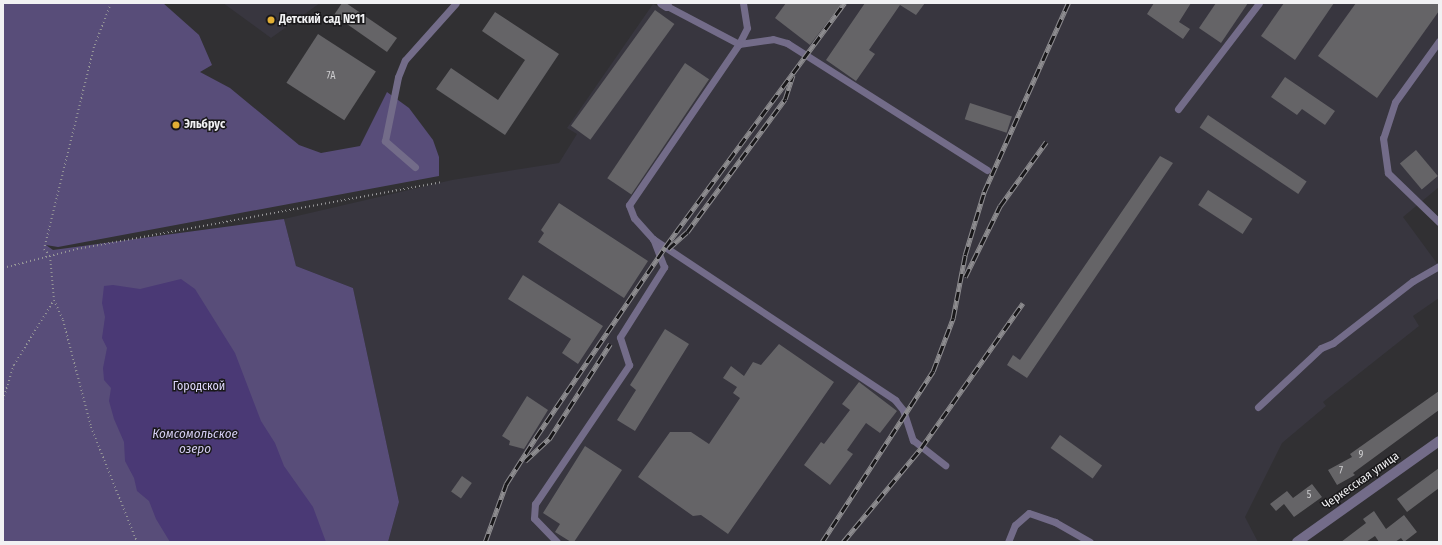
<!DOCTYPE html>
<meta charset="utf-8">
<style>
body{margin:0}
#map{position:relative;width:1442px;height:545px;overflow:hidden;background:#313033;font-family:"Fira Sans Condensed",sans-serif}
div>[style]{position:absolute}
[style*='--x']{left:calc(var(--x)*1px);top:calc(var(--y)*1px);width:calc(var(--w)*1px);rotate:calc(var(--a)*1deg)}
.built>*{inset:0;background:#38363f}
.green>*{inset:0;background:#584d79}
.water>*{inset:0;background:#4a3975}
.building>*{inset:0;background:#656467;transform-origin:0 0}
.path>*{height:2px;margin-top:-1px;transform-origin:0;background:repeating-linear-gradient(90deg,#949496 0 1px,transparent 0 4px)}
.service>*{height:7px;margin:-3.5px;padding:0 3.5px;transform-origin:3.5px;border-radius:3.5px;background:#736c89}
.minor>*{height:10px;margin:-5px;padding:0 5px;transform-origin:5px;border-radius:5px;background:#736c89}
.rail>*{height:4.5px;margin-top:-2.25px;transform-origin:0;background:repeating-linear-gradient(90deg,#19181a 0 9px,#8d8c8f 0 18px);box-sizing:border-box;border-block:1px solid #8d8c8f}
.dots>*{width:11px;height:11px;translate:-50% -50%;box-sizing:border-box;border:2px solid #19181a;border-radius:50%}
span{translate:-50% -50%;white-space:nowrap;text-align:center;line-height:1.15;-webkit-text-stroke:3px #19181a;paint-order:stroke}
.number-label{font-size:10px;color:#ceced0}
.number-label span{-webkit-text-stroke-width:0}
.poi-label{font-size:12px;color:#f1f1f3;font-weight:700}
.left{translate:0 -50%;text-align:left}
.park-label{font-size:12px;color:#dfd8fd}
.street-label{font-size:12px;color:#f1f1f3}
.water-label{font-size:13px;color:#d4cdf2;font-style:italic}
.frame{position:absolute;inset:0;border:4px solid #f1f1f3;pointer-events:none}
</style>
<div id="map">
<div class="built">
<div style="clip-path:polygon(223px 3px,320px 3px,271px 38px)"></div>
<div style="clip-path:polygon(667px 3px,1439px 3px,1439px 187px,1403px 217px,1439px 266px,1439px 298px,1413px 316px,1419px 326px,1323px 402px,1326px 406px,1282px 443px,1245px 517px,1258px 542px,388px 542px,399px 502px,353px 288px,296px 266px,284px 219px,452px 180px,559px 163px,577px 134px,567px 128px,653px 4px,663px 9px)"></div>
</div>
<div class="green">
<div style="clip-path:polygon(3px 3px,163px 3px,199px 35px,212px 65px,200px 72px,230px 88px,299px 145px,321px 153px,360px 146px,387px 92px,409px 108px,433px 140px,439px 157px,439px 176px,58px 247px,46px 245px,53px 250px,284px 219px,296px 266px,353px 288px,399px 502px,388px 542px,3px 542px)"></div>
</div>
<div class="water">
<div style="clip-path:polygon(181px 279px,195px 289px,235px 353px,261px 421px,275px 443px,284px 466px,313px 507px,326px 542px,170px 542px,156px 519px,149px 501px,137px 491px,134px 478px,125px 461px,124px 442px,114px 419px,109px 401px,111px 388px,104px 380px,103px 368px,107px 348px,102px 338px,105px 317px,102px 303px,104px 286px,113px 285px,140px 289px)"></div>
</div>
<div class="building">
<div style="clip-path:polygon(342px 3px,346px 3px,397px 38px,387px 52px,334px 15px)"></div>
<div style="clip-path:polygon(786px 3px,842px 3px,810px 45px,775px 18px)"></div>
<div style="clip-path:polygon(865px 3px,925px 3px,916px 15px,900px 5px,869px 50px,875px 54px,856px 81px,826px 60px)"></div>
<div style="clip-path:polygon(1154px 3px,1191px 3px,1179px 22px,1190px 29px,1183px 39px,1147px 14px)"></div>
<div style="clip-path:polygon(1216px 3px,1248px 3px,1221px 43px,1199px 28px)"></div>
<div style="clip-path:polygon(1284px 3px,1334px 3px,1295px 60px,1261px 36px)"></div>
<div style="clip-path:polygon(1356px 3px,1439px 3px,1439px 11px,1377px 98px,1318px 56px)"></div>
<div style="left:655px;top:10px;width:24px;height:143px;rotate:36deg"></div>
<div style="clip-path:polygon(495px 12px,559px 54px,505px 135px,436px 89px,451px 68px,498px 100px,525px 60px,482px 31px)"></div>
<div style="left:318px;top:34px;width:69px;height:58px;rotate:33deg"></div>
<div style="left:685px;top:63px;width:29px;height:139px;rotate:34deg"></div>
<div style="clip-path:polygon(1285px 77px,1335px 111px,1325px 125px,1302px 109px,1297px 115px,1271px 97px)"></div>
<div style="left:970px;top:103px;width:44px;height:17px;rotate:18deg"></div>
<div style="left:1208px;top:115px;width:119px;height:15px;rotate:34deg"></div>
<div style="left:1416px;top:150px;width:34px;height:21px;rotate:50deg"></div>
<div style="clip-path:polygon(1160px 156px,1173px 163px,1027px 378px,1007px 365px,1013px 355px,1020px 360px)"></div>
<div style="left:1208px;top:190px;width:53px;height:18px;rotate:33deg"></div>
<div style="clip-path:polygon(559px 203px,648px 261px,624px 298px,538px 242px,544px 233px,541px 230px)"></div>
<div style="clip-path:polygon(523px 275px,603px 326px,578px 364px,562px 353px,571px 339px,508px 299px)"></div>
<div style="clip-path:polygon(665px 329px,689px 344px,635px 431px,617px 420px,636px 390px,630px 385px)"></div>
<div style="clip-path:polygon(779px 344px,834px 382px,728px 534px,701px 515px,693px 516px,638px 477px,670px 432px,691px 432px,709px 444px,740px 398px,733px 393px,737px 387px,723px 378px,731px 366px,744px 376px,753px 362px,761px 365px)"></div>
<div style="clip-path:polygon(859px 382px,897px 411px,880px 433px,866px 423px,847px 450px,853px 454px,830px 485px,804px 465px,821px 442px,824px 444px,850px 410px,842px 404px)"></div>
<div style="clip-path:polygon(1439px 391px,1439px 410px,1353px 473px,1355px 475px,1337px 485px,1328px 470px,1352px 457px,1350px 454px)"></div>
<div style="clip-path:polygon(527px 396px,548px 410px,524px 449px,509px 445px,510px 441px,502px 436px)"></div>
<div style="left:1060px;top:435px;width:52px;height:16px;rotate:36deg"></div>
<div style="clip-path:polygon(585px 446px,622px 470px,574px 542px,571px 542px,555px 532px,560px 524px,543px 513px)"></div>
<div style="clip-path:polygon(1439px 468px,1439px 488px,1407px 512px,1397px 499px)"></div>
<div style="left:462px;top:476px;width:12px;height:19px;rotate:35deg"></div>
<div style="clip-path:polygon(1312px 484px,1322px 497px,1294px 517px,1284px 504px,1276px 511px,1270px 504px,1287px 491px,1293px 498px)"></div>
<div style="clip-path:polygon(1374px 511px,1386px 529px,1404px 515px,1417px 532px,1404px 542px,1401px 538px,1395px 542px,1379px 542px,1375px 536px,1366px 542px,1341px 542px,1366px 523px,1363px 519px)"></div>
</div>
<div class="path">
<div style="--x:111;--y:3;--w:47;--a:111.1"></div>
<div style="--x:94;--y:47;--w:208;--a:103.9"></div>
<div style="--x:44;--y:249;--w:9;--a:49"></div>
<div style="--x:50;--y:256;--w:44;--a:84.8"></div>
<div style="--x:54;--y:300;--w:22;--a:66"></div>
<div style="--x:63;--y:320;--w:111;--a:75.3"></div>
<div style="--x:91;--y:427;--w:124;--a:68.2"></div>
<div style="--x:3;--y:268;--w:76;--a:-14.4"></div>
<div style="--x:77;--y:249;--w:370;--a:-10.4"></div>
<div style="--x:3;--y:400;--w:37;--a:-73"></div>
<div style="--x:14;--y:365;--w:76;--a:-58.4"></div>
</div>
<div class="service">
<div style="--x:743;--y:3;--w:25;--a:81"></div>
<div style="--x:747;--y:28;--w:18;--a:117"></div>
<div style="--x:739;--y:44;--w:34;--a:-8"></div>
<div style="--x:773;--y:39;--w:15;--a:16"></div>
<div style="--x:787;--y:43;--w:237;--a:32.4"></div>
<div style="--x:1439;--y:41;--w:75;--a:125.8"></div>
<div style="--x:1395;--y:102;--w:38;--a:108"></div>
<div style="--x:1383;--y:138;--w:35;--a:82"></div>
<div style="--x:1388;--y:173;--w:71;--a:43.9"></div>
<div style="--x:1178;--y:109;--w:133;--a:-52.6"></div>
<div style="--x:415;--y:167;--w:40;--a:-139"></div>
<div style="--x:385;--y:141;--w:65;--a:-78.5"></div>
<div style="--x:398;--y:77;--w:18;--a:-68"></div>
<div style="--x:405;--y:60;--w:76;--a:-48.2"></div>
<div style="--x:653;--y:239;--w:291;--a:33.6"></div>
<div style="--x:895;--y:400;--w:13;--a:51"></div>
<div style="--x:903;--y:410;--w:32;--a:72"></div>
<div style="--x:913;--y:440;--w:41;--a:38"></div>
<div style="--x:1258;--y:407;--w:86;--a:-43.1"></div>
<div style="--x:1321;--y:348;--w:13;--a:-23"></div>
<div style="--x:1333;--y:343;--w:101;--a:-37.8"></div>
<div style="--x:1413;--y:281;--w:30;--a:-30"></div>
<div style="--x:557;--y:542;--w:33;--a:-134"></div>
<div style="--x:534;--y:518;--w:14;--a:-86"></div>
<div style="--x:535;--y:504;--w:168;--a:-55.9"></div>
<div style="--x:629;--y:365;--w:29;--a:-108"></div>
<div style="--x:620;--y:337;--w:83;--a:-57.8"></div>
<div style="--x:664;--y:267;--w:30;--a:-111"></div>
<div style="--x:653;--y:239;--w:28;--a:-132"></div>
<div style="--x:634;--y:218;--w:14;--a:-111"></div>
<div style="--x:629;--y:205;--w:195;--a:-55.7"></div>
<div style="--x:739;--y:44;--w:81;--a:-152.2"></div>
<div style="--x:1008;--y:542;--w:18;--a:-68"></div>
<div style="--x:1015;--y:525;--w:18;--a:-41"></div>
<div style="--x:1029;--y:513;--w:28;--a:19"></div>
<div style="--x:1055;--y:522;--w:40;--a:29.7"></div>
</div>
<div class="minor">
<div style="--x:662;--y:3;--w:6;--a:31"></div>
<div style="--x:1297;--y:542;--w:174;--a:-35.4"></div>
</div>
<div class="rail">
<div style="--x:668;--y:249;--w:25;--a:-42"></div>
<div style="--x:687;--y:232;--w:165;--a:-53.6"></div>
<div style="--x:785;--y:99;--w:25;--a:-72"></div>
<div style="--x:965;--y:277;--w:79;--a:-63.8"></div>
<div style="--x:1000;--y:206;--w:79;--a:-54.3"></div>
<div style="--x:525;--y:461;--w:33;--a:-43"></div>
<div style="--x:549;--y:439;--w:113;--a:-57.3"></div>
<div style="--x:485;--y:542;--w:62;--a:-70.1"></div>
<div style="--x:506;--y:484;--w:56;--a:-57.4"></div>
<div style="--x:536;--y:437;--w:230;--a:-55.8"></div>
<div style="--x:665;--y:247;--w:303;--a:-53.7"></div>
<div style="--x:822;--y:542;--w:204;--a:-57"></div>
<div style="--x:933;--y:371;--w:57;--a:-69.3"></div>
<div style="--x:953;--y:318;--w:64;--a:-79.2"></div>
<div style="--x:965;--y:255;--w:66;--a:-73.2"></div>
<div style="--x:984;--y:192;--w:207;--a:-66"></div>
<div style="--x:843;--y:542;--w:122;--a:-50.3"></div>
<div style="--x:921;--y:448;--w:177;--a:-54.9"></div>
</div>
<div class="dots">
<div style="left:271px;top:20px;background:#e2af34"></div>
<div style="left:176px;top:125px;background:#e2af34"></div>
</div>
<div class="number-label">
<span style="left:331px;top:77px">7А</span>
<span style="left:1361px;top:456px">9</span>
<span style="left:1341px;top:472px">7</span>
<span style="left:1309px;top:496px">5</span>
</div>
<div class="poi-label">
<span class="left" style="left:279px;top:20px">Детский сад №11</span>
<span class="left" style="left:184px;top:125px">Эльбрус</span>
</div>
<div class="park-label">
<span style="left:199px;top:387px">Городской</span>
</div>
<div class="street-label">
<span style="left:1361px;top:481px;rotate:-35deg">Черкесская улица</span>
</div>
<div class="water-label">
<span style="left:195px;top:442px">Комсомольское<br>озеро</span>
</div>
<div class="frame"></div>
</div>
